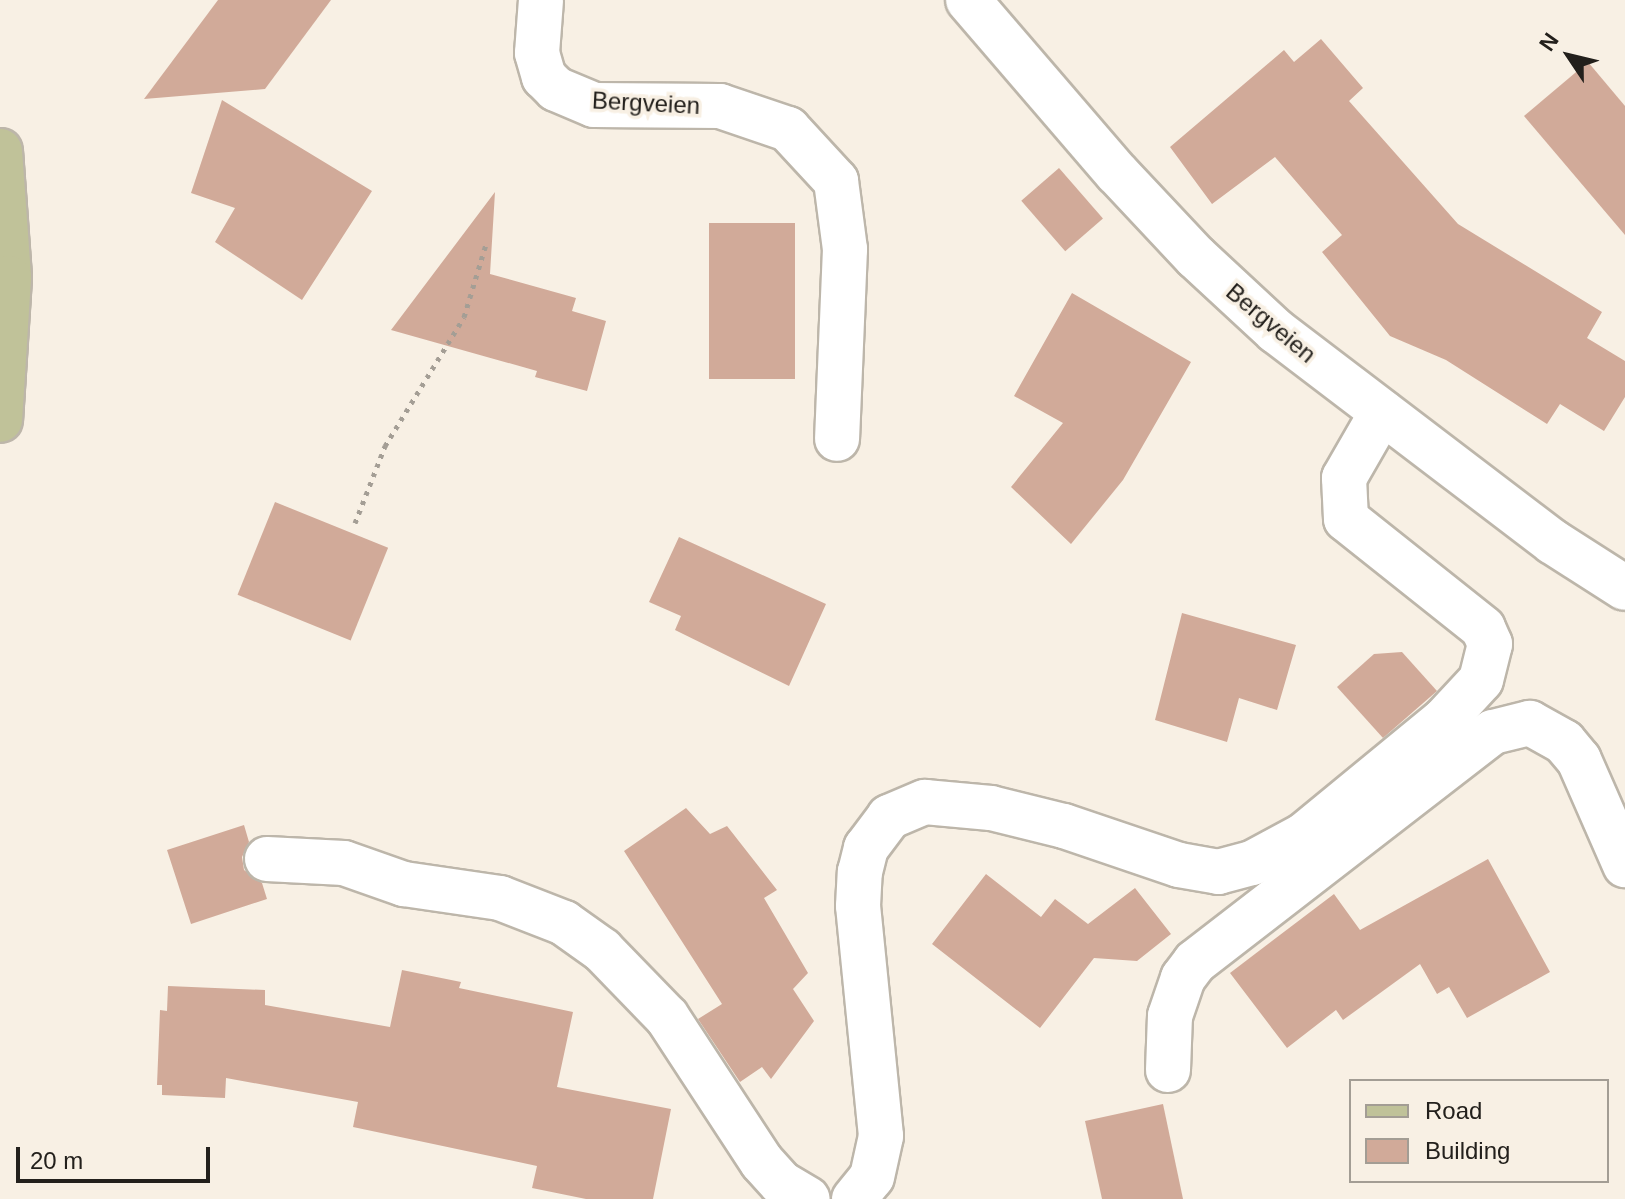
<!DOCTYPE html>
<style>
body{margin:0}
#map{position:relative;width:1625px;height:1199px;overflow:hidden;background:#f8f0e4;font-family:Helvetica,sans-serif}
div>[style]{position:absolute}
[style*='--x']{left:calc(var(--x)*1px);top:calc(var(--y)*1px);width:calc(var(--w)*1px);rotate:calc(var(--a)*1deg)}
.building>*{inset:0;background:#d1aa99;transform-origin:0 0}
.path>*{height:5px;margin-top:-2.5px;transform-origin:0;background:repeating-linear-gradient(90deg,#a49e95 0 4px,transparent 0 10px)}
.roads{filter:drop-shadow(2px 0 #bdb6aa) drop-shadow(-2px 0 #bdb6aa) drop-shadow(0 2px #bdb6aa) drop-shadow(0 -2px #bdb6aa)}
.minor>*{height:44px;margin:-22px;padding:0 22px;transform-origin:22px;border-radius:22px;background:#fff}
.major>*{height:44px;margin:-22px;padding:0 22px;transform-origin:22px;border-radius:22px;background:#c0c299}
span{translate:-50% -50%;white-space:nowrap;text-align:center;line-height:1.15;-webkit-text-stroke:7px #f8f0e4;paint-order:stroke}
.street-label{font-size:24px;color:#23201c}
.legend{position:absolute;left:1349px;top:1079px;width:260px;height:104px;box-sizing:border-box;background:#f8f0e4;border:2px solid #a39d94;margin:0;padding:10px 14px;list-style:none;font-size:24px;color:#23201c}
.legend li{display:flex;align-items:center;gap:16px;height:40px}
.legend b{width:40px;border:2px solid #a39d94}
.north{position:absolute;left:1529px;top:16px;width:80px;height:80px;-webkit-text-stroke:6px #f8f0e4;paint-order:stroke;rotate:305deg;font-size:22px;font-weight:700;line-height:32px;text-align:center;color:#23201c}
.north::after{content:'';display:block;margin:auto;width:28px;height:36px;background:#23201c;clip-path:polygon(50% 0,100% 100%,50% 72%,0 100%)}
.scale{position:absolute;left:16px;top:1147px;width:194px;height:36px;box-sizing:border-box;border:4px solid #23201c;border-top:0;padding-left:10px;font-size:24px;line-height:28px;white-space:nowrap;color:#23201c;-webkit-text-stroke:6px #f8f0e4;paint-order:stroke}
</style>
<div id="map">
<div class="building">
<div style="clip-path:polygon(218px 0,331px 0,265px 89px,144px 99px)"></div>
<div style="clip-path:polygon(1321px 39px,1363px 88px,1349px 101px,1458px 224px,1602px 312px,1587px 338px,1625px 361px,1625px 397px,1604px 431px,1560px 404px,1547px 424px,1446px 360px,1390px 336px,1322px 252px,1342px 235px,1275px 157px,1212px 204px,1170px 147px,1284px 50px,1294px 62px)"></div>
<div style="clip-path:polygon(1588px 62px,1625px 106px,1625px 235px,1524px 116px)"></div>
<div style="clip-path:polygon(222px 100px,372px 191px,302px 300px,215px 242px,235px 208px,191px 193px)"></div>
<div style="left:1059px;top:168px;width:67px;height:50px;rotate:49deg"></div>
<div style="clip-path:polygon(495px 192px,490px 274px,576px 298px,572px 311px,606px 321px,587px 391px,535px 377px,537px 371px,391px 330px)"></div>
<div style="left:795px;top:223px;width:156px;height:86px;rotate:90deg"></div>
<div style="clip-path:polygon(1072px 293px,1191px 362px,1123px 480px,1071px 544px,1011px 487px,1063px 423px,1014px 396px)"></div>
<div style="left:275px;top:502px;width:122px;height:100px;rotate:22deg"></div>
<div style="clip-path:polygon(679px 537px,826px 604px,789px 686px,675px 630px,681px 616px,649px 602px)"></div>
<div style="clip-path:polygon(1182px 613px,1296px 645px,1277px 710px,1239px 698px,1227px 742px,1155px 720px)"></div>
<div style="clip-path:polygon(1402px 652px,1437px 691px,1383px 738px,1337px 687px,1374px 654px)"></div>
<div style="clip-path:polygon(686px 808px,710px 834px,727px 826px,777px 890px,764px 898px,808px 973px,793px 989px,814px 1021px,771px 1079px,762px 1067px,740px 1082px,698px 1019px,722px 1004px,624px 851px)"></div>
<div style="clip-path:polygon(244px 825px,249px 842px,242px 857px,244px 870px,262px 883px,267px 899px,191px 924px,167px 850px)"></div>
<div style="clip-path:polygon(1488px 859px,1550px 972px,1467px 1018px,1449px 987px,1437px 994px,1420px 964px,1343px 1020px,1336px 1010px,1287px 1048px,1230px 973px,1334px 894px,1360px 930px)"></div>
<div style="clip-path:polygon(986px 874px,1041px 917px,1055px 899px,1088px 924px,1135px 888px,1171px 934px,1137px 961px,1094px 958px,1040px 1028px,932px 944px)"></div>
<div style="clip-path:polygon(402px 970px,461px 982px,459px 988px,573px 1012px,557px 1087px,671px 1109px,653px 1199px,586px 1199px,532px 1188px,537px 1166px,353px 1127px,358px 1102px,226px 1078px,225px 1098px,162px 1095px,162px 1085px,157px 1085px,160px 1010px,167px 1011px,168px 986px,265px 990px,265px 1005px,390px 1027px)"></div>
<div style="clip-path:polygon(1163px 1104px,1183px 1199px,1102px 1199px,1085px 1121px)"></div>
</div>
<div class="path">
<div style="--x:355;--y:523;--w:83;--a:-68.7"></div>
<div style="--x:385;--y:446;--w:151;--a:-58.5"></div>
<div style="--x:464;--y:317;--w:76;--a:-73.2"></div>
</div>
<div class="roads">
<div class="minor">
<div style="--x:541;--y:0;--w:53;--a:94.3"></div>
<div style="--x:537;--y:53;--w:25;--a:74"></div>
<div style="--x:544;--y:77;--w:17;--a:45"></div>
<div style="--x:556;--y:89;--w:41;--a:22.8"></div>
<div style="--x:594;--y:105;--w:126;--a:0.5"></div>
<div style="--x:720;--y:106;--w:72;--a:18.7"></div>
<div style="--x:788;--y:129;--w:71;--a:47.3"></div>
<div style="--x:836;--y:181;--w:69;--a:82.5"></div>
<div style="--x:845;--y:249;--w:190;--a:92.4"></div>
<div style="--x:968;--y:0;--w:228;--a:49.3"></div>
<div style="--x:1117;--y:173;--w:115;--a:46.8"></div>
<div style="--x:1196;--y:257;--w:109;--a:42.8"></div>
<div style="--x:1276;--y:331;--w:348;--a:37.3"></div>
<div style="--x:1553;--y:542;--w:85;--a:32.6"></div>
<div style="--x:267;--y:859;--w:77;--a:3"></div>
<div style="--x:344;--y:863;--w:64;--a:19.3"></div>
<div style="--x:404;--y:884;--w:97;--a:8.3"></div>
<div style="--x:500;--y:898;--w:69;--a:21.3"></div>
<div style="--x:564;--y:923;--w:47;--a:35.4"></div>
<div style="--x:602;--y:950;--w:93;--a:45.9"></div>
<div style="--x:667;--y:1017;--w:173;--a:56.8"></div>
<div style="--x:762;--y:1162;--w:28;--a:48"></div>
<div style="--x:781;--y:1183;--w:31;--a:31"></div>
<div style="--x:1168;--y:1070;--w:54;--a:-87.9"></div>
<div style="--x:1170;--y:1016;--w:40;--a:-71.1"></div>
<div style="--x:1183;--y:978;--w:20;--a:-53"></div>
<div style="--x:1195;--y:962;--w:376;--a:-37.7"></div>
<div style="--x:1493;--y:732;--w:38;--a:-14"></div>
<div style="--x:1530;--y:723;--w:39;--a:29"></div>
<div style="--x:1564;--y:742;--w:23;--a:50"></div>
<div style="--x:1579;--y:760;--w:115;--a:66.3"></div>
<div style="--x:854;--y:1199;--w:28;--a:-51"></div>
<div style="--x:872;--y:1177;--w:42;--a:-77.6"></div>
<div style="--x:881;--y:1136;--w:231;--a:-95.7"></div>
<div style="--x:858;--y:906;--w:34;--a:-87"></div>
<div style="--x:860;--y:872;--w:25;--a:-76"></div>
<div style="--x:866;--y:848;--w:39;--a:-53"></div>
<div style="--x:889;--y:817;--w:39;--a:-23"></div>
<div style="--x:925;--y:802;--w:66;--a:5.2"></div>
<div style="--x:991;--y:808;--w:75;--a:13.9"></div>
<div style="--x:1064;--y:826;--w:121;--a:18.7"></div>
<div style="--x:1179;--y:865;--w:40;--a:10"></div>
<div style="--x:1218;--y:872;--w:35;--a:-15"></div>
<div style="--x:1252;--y:863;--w:59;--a:-28.3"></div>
<div style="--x:1304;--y:835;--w:181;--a:-39.4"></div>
<div style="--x:1444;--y:720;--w:54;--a:-47.2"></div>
<div style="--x:1481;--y:680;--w:37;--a:-76"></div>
<div style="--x:1490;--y:644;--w:17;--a:-114"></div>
<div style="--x:1483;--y:628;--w:175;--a:-141.5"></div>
<div style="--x:1346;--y:519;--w:41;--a:-92.8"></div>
<div style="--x:1344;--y:478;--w:76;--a:-60.1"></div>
</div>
<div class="major">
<div style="--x:0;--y:151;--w:127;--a:85.9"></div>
<div style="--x:9;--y:278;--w:142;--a:93.6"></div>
</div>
</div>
<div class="street-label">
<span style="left:646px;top:103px;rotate:3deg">Bergveien</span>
<span style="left:1271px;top:323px;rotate:40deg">Bergveien</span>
</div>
<ul class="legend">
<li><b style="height:10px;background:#c0c299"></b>Road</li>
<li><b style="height:22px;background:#d1aa99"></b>Building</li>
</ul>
<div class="north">N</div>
<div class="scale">20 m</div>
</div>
